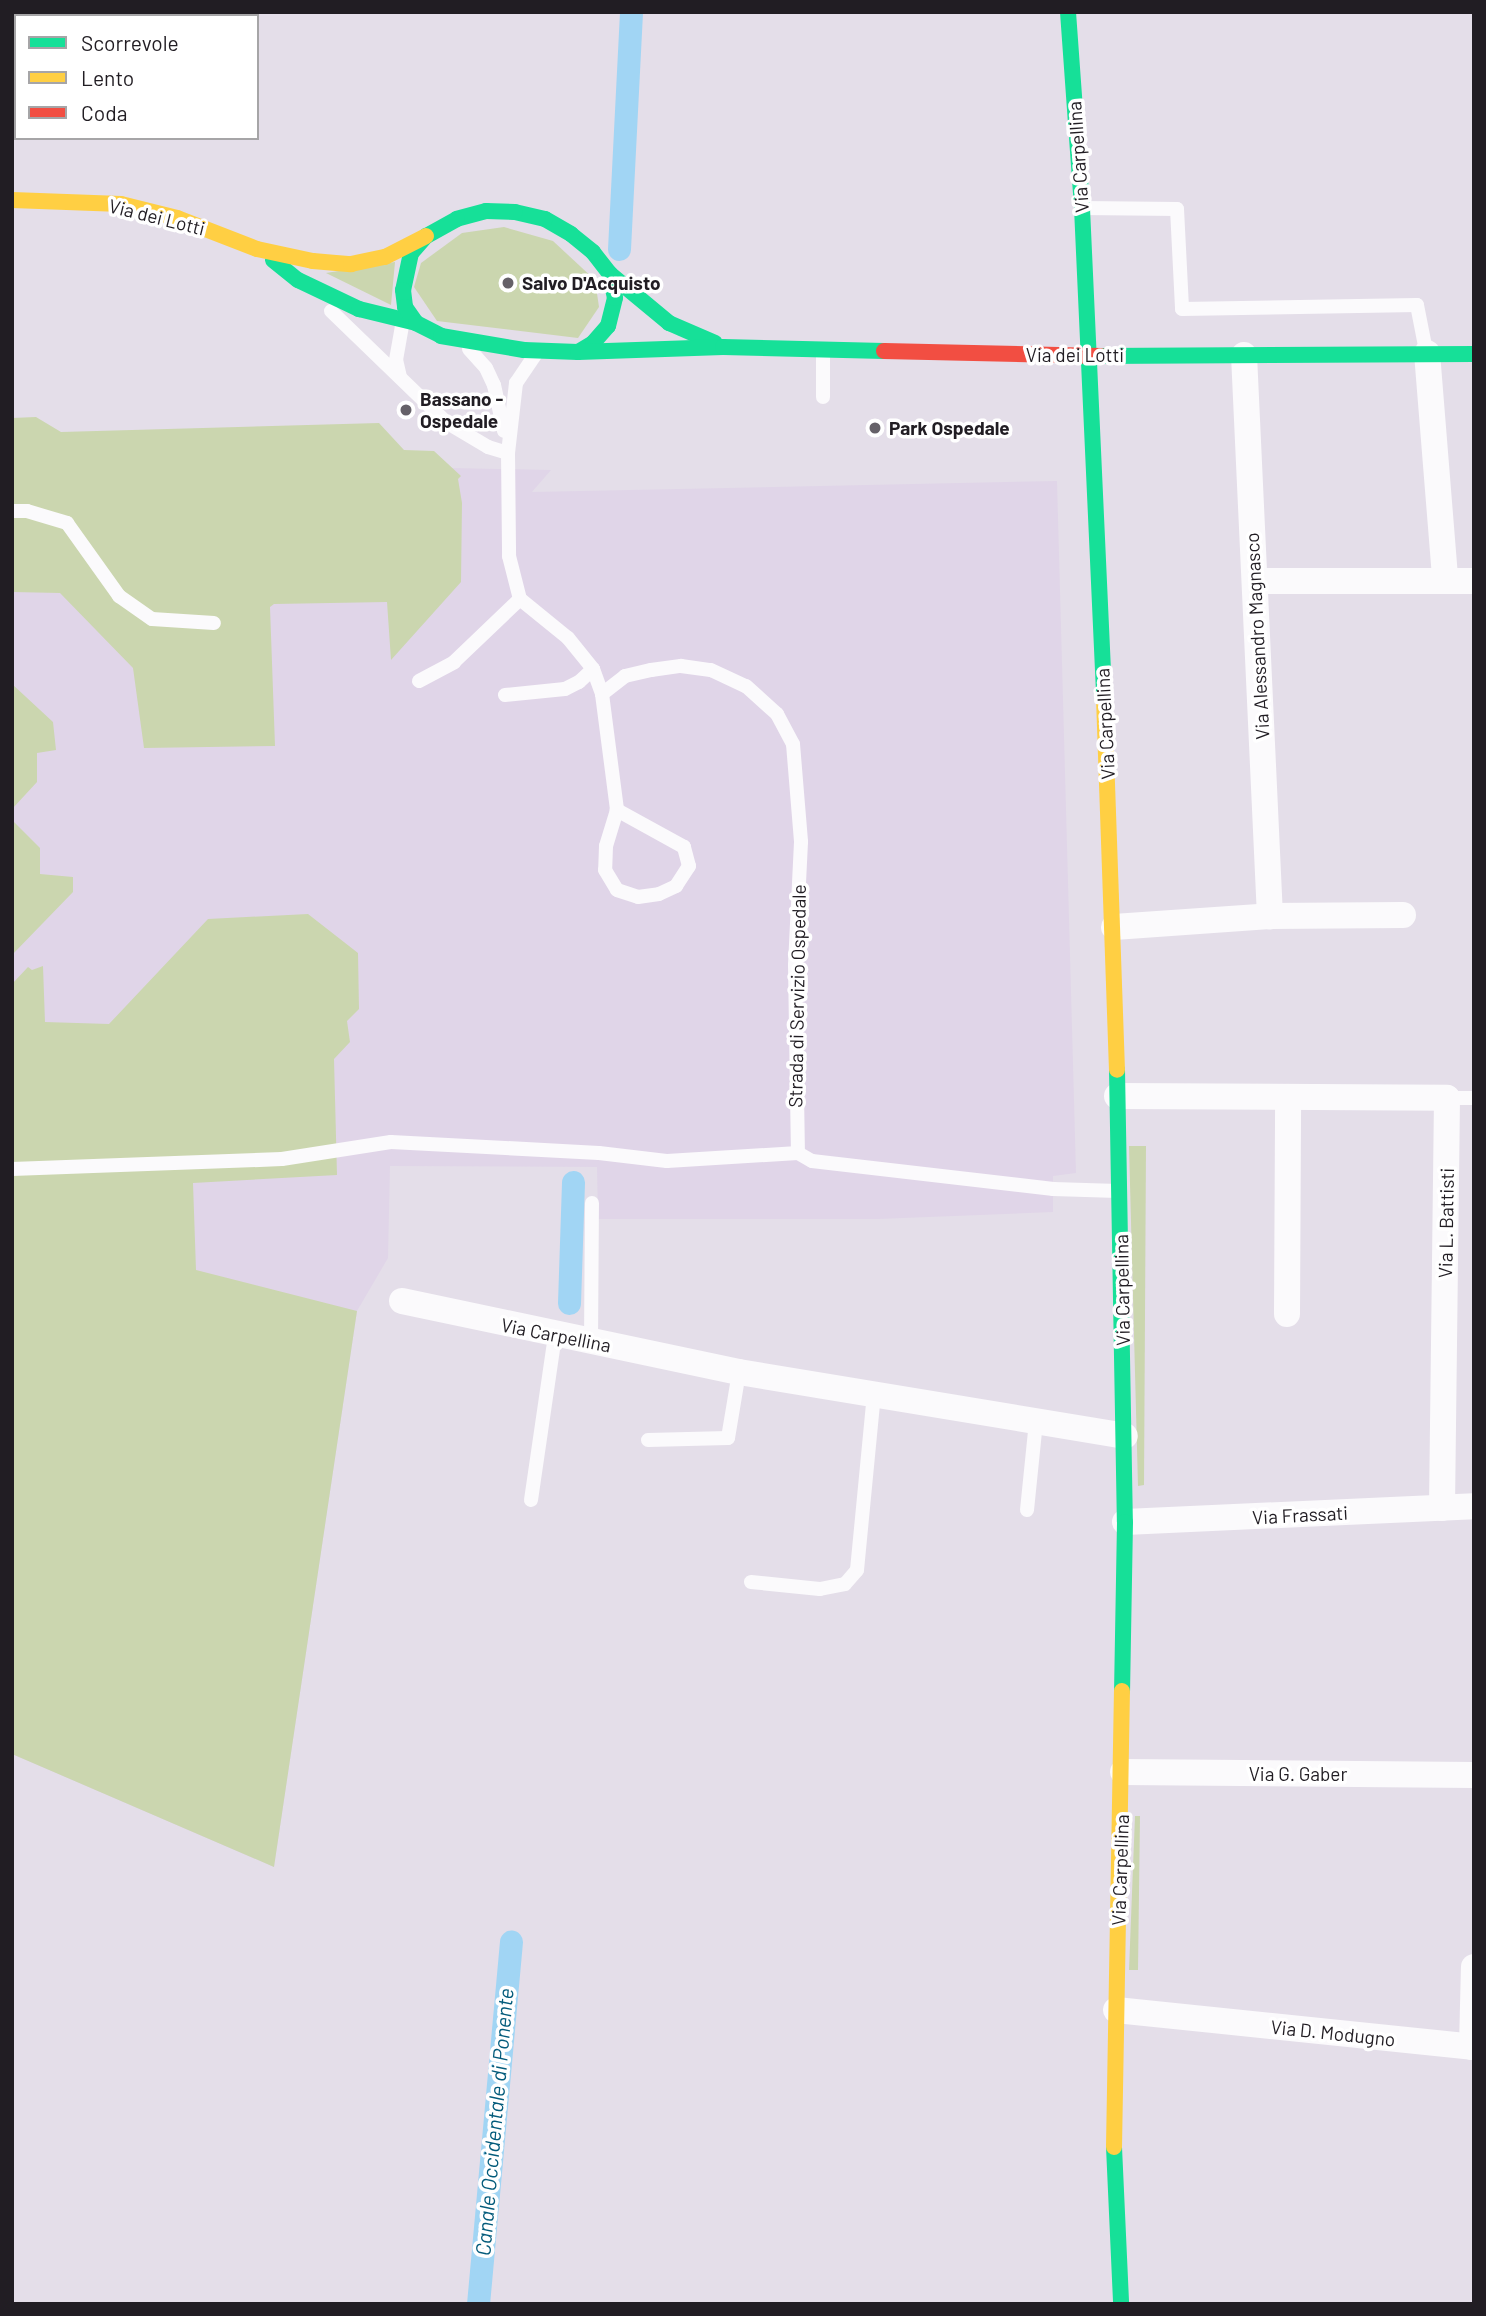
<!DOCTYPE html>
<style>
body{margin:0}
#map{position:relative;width:1486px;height:2316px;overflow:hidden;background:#e4dee9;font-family:Barlow,sans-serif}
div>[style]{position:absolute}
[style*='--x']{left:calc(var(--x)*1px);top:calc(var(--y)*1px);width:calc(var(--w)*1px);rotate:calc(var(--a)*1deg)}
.built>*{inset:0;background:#e0d5e8}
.green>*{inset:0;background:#cbd6af}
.canal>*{height:23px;margin:-11.5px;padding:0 11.5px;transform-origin:11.5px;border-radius:11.5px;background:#a1d5f4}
.lane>*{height:14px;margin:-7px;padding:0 7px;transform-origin:7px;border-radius:7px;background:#fbfafc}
.street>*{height:26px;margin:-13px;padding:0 13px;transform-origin:13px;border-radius:13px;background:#fbfafc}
.fast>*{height:16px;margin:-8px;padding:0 8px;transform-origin:8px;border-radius:8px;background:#16e098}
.slow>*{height:16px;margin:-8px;padding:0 8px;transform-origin:8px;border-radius:8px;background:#ffcf43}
.jam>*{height:16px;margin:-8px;padding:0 8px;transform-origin:8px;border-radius:8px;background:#f24e42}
.dots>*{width:19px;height:19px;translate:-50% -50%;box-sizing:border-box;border:4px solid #fff;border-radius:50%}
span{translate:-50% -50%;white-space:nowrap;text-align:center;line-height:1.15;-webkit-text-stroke:7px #fff;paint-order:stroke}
.street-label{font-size:19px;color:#211d23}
.poi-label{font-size:19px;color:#211d23;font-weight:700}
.left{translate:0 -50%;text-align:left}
.water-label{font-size:21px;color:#035b7b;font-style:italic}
.frame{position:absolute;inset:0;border:14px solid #211d23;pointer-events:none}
.legend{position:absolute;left:14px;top:14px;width:245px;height:126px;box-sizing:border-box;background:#fff;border:2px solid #a6a5a7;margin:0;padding:9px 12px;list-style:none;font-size:21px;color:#211d23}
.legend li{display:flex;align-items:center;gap:14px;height:35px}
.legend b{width:35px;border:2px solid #a6a5a7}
</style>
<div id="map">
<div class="built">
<div style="clip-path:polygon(12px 437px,356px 466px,551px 470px,532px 492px,1057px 481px,1076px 1173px,1053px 1176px,1053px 1212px,878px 1219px,598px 1219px,597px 1167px,390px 1166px,388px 1258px,357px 1311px,274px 1867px,12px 1754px)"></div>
</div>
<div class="green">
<div style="clip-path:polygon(504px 227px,553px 241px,595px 280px,599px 307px,578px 338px,437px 321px,414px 287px,421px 263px,462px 233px)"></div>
<div style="clip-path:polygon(395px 262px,391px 305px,326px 273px)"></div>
<div style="clip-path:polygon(36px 417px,61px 432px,379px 423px,404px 450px,434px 451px,461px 476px,458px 479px,462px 503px,461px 582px,391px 660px,387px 602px,274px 604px,270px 607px,275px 746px,144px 748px,133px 668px,60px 593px,12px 592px,12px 418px)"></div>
<div style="clip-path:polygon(12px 684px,53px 722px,56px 750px,37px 753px,37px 782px,13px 808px,13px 821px,40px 848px,40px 874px,73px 877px,73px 892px,12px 955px)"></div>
<div style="clip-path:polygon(308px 914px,358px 953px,359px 1009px,347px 1021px,350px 1042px,334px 1059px,337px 1175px,193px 1183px,196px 1270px,357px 1311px,274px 1867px,12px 1754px,12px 984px,28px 967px,32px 970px,43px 966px,45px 1022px,109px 1024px,208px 919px)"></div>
<div style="clip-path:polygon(1129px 1146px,1146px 1146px,1144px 1485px,1138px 1486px)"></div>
<div style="clip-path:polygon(1135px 1816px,1140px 1816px,1138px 1970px,1129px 1970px)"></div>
</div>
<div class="canal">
<div style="--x:619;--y:249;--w:237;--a:-87.1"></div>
<div style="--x:569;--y:1303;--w:121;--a:-88.1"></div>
<div style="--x:478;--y:2304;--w:364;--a:-84.8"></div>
</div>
<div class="lane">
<div style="--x:1083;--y:208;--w:94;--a:0.6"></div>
<div style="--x:1177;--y:209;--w:100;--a:87.1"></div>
<div style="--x:1182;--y:309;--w:235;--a:-1"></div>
<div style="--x:1417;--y:305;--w:47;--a:78.9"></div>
<div style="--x:331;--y:311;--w:160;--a:44"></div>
<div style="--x:446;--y:422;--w:49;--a:30.8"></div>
<div style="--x:488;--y:447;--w:21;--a:17"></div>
<div style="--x:469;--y:349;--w:25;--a:48"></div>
<div style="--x:486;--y:368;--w:19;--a:65"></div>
<div style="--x:494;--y:385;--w:47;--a:77.7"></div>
<div style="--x:535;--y:355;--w:34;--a:124"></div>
<div style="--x:516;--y:383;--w:70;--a:96.5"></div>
<div style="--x:508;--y:453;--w:103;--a:89.4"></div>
<div style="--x:509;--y:556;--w:44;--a:75.7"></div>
<div style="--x:520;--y:599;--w:62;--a:39.1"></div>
<div style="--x:568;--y:638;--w:40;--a:51"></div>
<div style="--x:593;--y:669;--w:27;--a:70"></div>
<div style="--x:602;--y:694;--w:117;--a:82.6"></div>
<div style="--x:617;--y:810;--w:38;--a:107"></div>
<div style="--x:606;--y:846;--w:24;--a:92"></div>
<div style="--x:605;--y:870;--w:23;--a:59"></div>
<div style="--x:617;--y:890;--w:22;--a:18"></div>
<div style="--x:638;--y:897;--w:21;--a:-8"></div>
<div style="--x:659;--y:894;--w:19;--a:-25"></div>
<div style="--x:676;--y:886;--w:24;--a:-57"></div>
<div style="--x:689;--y:866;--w:20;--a:-105"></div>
<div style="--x:684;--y:847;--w:77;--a:-151.1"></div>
<div style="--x:400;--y:377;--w:17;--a:-103"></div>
<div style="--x:396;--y:360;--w:39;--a:-80"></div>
<div style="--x:823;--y:397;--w:46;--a:-90"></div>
<div style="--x:12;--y:511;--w:15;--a:0"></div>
<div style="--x:27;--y:511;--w:42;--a:16.7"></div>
<div style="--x:67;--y:523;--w:90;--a:54.5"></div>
<div style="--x:119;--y:596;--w:40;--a:34.9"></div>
<div style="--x:152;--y:619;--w:62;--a:3.7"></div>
<div style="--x:419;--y:681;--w:40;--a:-28"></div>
<div style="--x:454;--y:662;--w:91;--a:-43.7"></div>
<div style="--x:602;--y:694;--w:29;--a:-38"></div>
<div style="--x:625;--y:676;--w:27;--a:-13"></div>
<div style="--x:651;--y:670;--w:30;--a:-8"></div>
<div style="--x:681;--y:666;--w:30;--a:8"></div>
<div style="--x:711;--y:670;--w:38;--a:25"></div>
<div style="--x:746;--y:686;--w:42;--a:42.1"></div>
<div style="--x:777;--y:714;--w:34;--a:62"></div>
<div style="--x:793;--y:744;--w:98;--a:85.3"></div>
<div style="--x:801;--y:842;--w:123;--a:92.8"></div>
<div style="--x:795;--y:965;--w:188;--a:89.1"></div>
<div style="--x:798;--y:1153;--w:16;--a:30"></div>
<div style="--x:812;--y:1161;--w:243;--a:6.6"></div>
<div style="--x:1053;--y:1189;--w:65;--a:1.8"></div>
<div style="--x:505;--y:695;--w:60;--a:-5.7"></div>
<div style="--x:565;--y:689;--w:16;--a:-27"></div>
<div style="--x:579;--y:682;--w:19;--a:-43"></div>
<div style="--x:1447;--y:1098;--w:27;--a:0"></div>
<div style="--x:12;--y:1169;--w:270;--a:-2.1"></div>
<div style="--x:282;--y:1159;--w:110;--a:-8.9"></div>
<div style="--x:391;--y:1142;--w:208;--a:3"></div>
<div style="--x:599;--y:1153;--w:68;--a:6.7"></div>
<div style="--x:667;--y:1161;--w:131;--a:-3.5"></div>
<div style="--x:591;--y:1342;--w:139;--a:-89.6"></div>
<div style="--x:648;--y:1440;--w:80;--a:-1.4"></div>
<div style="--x:728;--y:1438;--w:67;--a:-80.5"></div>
<div style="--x:531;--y:1500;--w:166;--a:-81.7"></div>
<div style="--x:1027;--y:1510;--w:88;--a:-84.2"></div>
<div style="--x:751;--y:1582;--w:69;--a:5.8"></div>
<div style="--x:820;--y:1589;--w:25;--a:-11"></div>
<div style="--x:845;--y:1584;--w:18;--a:-49"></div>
<div style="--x:857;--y:1570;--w:177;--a:-84.5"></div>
</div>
<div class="street">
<div style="--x:1427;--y:353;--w:227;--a:85.4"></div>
<div style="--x:1244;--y:355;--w:562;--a:87.35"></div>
<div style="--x:1255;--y:581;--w:219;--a:0"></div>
<div style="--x:1114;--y:927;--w:156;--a:-4"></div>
<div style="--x:1270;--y:916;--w:133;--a:-0.4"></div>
<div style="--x:1117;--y:1096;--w:330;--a:0.3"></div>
<div style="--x:1447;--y:1098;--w:410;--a:90.7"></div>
<div style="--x:402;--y:1301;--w:344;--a:11.9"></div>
<div style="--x:739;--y:1372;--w:391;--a:9.4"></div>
<div style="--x:1287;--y:1314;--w:217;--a:-89.7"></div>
<div style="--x:1125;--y:1522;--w:349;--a:-2.6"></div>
<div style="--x:1123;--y:1772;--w:351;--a:0.5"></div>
<div style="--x:1116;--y:2010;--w:358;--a:5.9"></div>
<div style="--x:1472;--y:2047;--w:80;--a:-88.6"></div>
</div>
<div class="fast">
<div style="--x:1068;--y:12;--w:196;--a:85.9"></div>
<div style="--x:1082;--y:208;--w:490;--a:87.4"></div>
<div style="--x:273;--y:260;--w:32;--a:39"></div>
<div style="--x:298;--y:280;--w:68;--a:25.4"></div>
<div style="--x:359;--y:309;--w:59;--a:13.8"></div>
<div style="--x:610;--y:274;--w:77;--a:39.7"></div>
<div style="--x:669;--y:323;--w:50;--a:23.5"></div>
<div style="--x:578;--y:352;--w:17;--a:-31"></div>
<div style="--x:593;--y:343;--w:23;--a:-49"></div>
<div style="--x:608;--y:326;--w:29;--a:-76"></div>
<div style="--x:615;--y:298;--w:25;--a:-102"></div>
<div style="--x:610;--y:274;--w:28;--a:-128"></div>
<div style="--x:593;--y:252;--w:28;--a:-141"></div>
<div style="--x:571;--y:234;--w:30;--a:-150"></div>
<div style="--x:545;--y:219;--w:31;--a:-167"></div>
<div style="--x:515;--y:212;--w:29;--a:-178"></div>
<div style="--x:486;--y:211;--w:30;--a:165"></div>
<div style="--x:457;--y:219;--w:35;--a:151"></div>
<div style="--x:426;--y:236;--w:23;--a:131"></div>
<div style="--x:411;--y:253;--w:38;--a:102"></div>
<div style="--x:403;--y:290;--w:17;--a:83"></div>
<div style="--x:405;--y:307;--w:19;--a:55"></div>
<div style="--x:416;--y:323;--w:28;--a:27"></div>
<div style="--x:441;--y:336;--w:84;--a:9.6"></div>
<div style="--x:524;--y:350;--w:54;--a:2.1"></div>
<div style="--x:578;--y:352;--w:145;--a:-2"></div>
<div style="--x:723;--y:347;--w:161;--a:1.4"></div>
<div style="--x:1101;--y:356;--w:373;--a:-0.3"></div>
<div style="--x:1117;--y:1070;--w:452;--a:89"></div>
<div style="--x:1125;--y:1522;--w:169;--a:91"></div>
<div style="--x:1114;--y:2147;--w:157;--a:87.4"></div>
</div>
<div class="slow">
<div style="--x:12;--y:200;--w:109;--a:2.1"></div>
<div style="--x:121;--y:204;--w:58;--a:14"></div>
<div style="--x:177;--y:218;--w:86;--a:21.2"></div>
<div style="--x:257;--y:249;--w:57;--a:12.1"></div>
<div style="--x:313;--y:261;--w:38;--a:5"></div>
<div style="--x:351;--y:264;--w:35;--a:-12"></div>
<div style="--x:385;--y:257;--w:46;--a:-27.1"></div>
<div style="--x:1104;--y:698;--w:372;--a:88"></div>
<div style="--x:1114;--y:2147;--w:456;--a:-89"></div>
</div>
<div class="jam">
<div style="--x:884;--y:351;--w:217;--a:1.3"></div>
</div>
<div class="dots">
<div style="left:508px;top:283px;background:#656168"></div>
<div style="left:406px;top:410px;background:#656168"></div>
<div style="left:875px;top:428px;background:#656168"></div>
</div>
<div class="street-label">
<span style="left:1078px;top:157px;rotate:-94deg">Via Carpellina</span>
<span style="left:157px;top:217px;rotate:14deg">Via dei Lotti</span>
<span style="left:1075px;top:355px">Via dei Lotti</span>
<span style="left:1257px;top:636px;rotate:-93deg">Via Alessandro Magnasco</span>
<span style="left:1105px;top:724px;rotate:-93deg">Via Carpellina</span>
<span style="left:797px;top:996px;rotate:-89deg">Strada di Servizio Ospedale</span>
<span style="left:1446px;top:1223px;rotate:-89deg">Via L. Battisti</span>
<span style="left:1122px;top:1290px;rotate:-91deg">Via Carpellina</span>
<span style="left:556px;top:1335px;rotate:11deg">Via Carpellina</span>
<span style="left:1300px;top:1515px;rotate:-3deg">Via Frassati</span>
<span style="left:1298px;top:1774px">Via G. Gaber</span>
<span style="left:1120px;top:1870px;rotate:-88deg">Via Carpellina</span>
<span style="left:1333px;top:2033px;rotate:6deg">Via D. Modugno</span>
</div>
<div class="poi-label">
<span class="left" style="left:522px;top:283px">Salvo D'Acquisto</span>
<span class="left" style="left:420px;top:410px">Bassano -<br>Ospedale</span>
<span class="left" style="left:889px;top:428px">Park Ospedale</span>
</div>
<div class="water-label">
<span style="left:494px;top:2122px;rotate:-85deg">Canale Occidentale di Ponente</span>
</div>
<div class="frame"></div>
<ul class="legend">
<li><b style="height:9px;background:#16e098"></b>Scorrevole</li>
<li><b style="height:9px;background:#ffcf43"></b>Lento</li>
<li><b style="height:9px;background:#f24e42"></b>Coda</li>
</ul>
</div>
